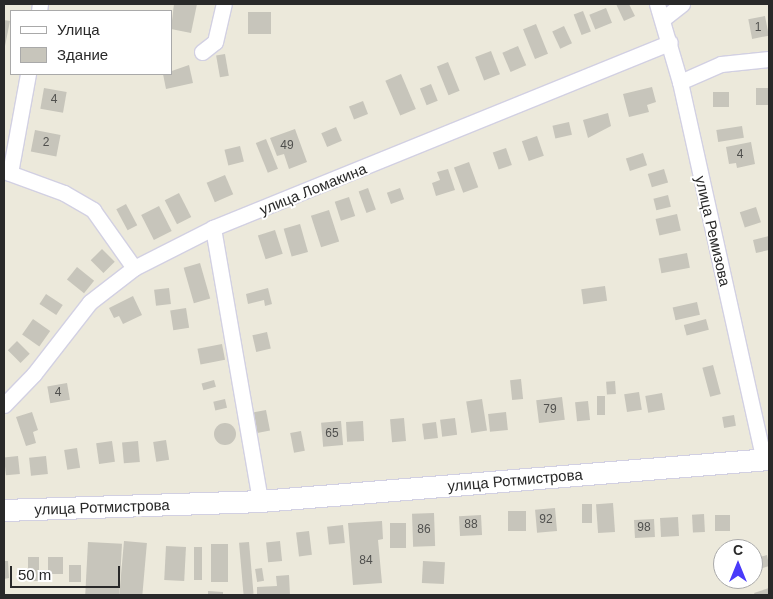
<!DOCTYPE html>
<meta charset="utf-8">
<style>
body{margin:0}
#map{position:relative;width:773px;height:599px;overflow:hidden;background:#ece9db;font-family:Helvetica,sans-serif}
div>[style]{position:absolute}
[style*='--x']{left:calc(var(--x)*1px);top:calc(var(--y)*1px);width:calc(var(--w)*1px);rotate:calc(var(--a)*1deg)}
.building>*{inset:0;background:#c7c5bb;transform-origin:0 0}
.round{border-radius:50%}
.roads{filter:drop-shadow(1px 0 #d2d0e2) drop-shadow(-1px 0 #d2d0e2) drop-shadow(0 1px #d2d0e2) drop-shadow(0 -1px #d2d0e2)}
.street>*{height:15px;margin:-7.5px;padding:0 7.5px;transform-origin:7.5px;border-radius:7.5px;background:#fff}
.secondary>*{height:21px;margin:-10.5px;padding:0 10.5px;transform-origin:10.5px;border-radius:10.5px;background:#fff}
span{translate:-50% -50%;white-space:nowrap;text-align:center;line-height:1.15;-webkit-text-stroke:4px #fff;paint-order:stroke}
.number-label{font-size:12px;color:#50504e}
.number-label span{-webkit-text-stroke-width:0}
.street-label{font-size:15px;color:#292929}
.frame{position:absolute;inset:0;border:5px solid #292929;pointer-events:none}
.legend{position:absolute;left:10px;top:10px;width:162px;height:65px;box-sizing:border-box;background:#fff;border:1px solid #a9a9a9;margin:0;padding:6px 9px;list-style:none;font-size:15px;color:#292929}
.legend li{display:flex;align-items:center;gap:10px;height:25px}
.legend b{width:25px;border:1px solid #a9a9a9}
.north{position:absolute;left:713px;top:539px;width:50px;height:50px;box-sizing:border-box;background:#fff;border:1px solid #a9a9a9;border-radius:50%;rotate:0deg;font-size:14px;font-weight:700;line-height:20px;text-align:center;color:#292929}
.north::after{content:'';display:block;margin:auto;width:18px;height:22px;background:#4a3afa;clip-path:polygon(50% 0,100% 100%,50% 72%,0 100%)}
.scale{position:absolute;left:10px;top:566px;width:110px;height:22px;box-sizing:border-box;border:2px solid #292929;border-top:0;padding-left:6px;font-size:15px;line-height:18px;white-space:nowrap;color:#292929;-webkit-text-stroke:4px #fff;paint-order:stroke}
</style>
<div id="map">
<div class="building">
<div style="clip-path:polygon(174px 4px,197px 4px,191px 33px,171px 29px)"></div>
<div style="clip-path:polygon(616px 4px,629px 4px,635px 16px,624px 21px)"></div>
<div style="left:606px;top:8px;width:16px;height:18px;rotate:68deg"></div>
<div style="left:583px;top:11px;width:22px;height:10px;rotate:69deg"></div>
<div style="left:248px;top:12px;width:23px;height:22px"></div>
<div style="left:765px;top:16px;width:20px;height:17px;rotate:79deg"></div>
<div style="clip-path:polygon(4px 20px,10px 21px,5px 46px,4px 46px)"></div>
<div style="left:536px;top:24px;width:32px;height:14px;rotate:68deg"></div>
<div style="left:564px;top:26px;width:19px;height:13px;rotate:65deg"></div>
<div style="left:518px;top:46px;width:21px;height:17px;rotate:67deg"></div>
<div style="left:491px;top:51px;width:25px;height:17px;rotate:69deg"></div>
<div style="left:225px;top:54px;width:22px;height:9px;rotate:80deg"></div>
<div style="left:448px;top:62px;width:31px;height:12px;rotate:68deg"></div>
<div style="clip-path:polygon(189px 65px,193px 83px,166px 89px,163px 74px)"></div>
<div style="left:401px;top:74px;width:38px;height:17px;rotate:67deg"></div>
<div style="left:431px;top:84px;width:18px;height:12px;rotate:68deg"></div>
<div style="clip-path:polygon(652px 87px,656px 102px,647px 105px,649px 112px,629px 117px,623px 94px)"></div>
<div style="left:44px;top:88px;width:23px;height:21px;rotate:10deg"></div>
<div style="left:769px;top:88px;width:17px;height:13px;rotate:90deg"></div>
<div style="left:713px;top:92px;width:16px;height:15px"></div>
<div style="left:363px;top:101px;width:14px;height:15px;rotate:69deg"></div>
<div style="clip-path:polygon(608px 113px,611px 126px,588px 138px,583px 120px)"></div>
<div style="left:569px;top:122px;width:13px;height:17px;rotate:77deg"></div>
<div style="left:742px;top:126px;width:12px;height:26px;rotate:81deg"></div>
<div style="left:336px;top:127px;width:15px;height:16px;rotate:67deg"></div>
<div style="clip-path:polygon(295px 129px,307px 162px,289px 169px,284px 154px,277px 156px,270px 138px)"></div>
<div style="left:35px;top:130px;width:26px;height:22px;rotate:11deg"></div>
<div style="left:537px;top:136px;width:21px;height:16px;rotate:71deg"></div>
<div style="left:266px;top:139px;width:32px;height:11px;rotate:68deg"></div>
<div style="clip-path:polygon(751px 142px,755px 164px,737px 168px,736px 163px,729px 164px,726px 147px)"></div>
<div style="left:240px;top:146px;width:16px;height:16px;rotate:76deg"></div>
<div style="left:506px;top:148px;width:18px;height:14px;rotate:71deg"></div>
<div style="left:643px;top:153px;width:13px;height:18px;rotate:72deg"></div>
<div style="left:469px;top:162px;width:27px;height:16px;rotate:70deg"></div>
<div style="clip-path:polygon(448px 169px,455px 190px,436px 196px,432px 183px,440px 180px,437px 172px)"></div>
<div style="left:664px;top:169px;width:14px;height:17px;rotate:73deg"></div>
<div style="left:225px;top:175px;width:21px;height:20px;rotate:67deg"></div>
<div style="left:368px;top:188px;width:23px;height:10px;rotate:70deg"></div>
<div style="left:400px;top:188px;width:12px;height:14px;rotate:70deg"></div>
<div style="left:179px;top:193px;width:27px;height:16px;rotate:63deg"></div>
<div style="left:668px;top:195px;width:12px;height:15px;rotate:76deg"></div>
<div style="left:349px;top:197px;width:20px;height:15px;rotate:72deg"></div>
<div style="left:126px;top:204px;width:24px;height:11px;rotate:62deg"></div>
<div style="left:159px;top:206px;width:28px;height:20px;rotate:63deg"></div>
<div style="left:756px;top:207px;width:16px;height:17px;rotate:72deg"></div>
<div style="left:329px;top:210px;width:33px;height:19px;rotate:72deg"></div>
<div style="left:677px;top:214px;width:17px;height:22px;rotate:77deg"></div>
<div style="left:300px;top:224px;width:29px;height:17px;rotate:74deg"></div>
<div style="left:275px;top:230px;width:25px;height:18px;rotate:72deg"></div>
<div style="clip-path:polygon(769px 236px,769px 250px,756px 253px,753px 240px)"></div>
<div style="left:102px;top:249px;width:18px;height:16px;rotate:45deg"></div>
<div style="left:687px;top:253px;width:15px;height:29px;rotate:79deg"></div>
<div style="left:200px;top:263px;width:37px;height:17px;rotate:74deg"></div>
<div style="left:77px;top:267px;width:22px;height:16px;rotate:39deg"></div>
<div style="left:605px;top:286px;width:15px;height:24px;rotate:82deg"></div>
<div style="left:169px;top:288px;width:16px;height:15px;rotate:83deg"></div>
<div style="clip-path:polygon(268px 288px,272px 304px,265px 306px,264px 300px,248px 304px,246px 294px)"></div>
<div style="left:46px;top:294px;width:20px;height:12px;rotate:33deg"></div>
<div style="clip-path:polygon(133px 296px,142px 315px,123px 324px,119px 316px,114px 318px,109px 308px)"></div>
<div style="left:697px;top:302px;width:13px;height:25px;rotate:77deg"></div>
<div style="left:186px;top:308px;width:20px;height:16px;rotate:81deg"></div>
<div style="left:33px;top:319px;width:21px;height:19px;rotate:35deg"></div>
<div style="left:706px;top:319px;width:11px;height:23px;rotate:75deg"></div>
<div style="left:267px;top:332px;width:17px;height:15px;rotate:77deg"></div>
<div style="left:17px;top:341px;width:18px;height:13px;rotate:45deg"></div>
<div style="left:222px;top:344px;width:16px;height:25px;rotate:79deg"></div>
<div style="left:713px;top:365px;width:30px;height:11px;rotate:75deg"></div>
<div style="left:521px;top:379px;width:20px;height:11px;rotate:84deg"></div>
<div style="left:214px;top:380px;width:7px;height:13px;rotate:74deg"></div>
<div style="left:615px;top:381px;width:13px;height:9px;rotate:86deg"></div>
<div style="left:67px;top:383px;width:17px;height:20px;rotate:80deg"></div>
<div style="left:639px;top:392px;width:18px;height:15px;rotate:81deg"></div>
<div style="left:662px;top:393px;width:17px;height:17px;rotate:80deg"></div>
<div style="left:597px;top:396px;width:8px;height:19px"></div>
<div style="left:562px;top:397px;width:23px;height:26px;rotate:83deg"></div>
<div style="left:225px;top:399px;width:9px;height:12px;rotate:77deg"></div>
<div style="left:482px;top:399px;width:32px;height:16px;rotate:81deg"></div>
<div style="left:588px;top:401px;width:19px;height:13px;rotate:84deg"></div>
<div style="left:266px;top:410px;width:21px;height:13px;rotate:79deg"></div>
<div style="clip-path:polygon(32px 412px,38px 430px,33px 432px,36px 443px,26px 446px,16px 417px)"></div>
<div style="left:506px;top:412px;width:18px;height:18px;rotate:84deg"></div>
<div style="left:734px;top:415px;width:11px;height:12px;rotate:80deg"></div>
<div style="left:404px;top:418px;width:23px;height:14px;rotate:85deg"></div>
<div style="left:455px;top:418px;width:17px;height:15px;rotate:83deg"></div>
<div style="left:341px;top:421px;width:24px;height:20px;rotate:85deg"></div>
<div style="left:363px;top:421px;width:20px;height:17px;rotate:87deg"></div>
<div style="left:436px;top:422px;width:16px;height:14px;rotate:83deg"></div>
<div class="round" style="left:214px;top:423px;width:22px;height:22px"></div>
<div style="left:301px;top:431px;width:20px;height:11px;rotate:79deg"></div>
<div style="left:166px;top:440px;width:20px;height:13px;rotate:81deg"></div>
<div style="left:112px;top:441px;width:21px;height:16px;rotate:82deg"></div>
<div style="left:138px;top:441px;width:21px;height:16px;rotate:85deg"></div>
<div style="left:77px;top:448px;width:20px;height:13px;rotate:81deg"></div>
<div style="left:18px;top:456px;width:18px;height:14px;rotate:84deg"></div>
<div style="left:46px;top:456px;width:18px;height:17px;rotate:84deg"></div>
<div style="left:613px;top:503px;width:29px;height:17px;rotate:86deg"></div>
<div style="left:582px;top:504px;width:10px;height:19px"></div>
<div style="left:555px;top:508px;width:23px;height:20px;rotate:85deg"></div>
<div style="left:508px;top:511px;width:18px;height:20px"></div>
<div style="left:434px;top:513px;width:33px;height:22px;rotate:88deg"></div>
<div style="left:704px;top:514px;width:18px;height:12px;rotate:87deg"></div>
<div style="left:481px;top:515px;width:20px;height:22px;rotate:87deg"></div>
<div style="left:715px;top:515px;width:15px;height:16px"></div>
<div style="left:678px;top:517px;width:19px;height:18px;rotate:87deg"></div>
<div style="left:654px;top:519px;width:18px;height:20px;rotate:87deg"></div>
<div style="clip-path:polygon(382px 521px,383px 539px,378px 540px,382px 583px,353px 585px,348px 523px)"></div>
<div style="left:390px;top:523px;width:16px;height:25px"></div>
<div style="left:343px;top:525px;width:18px;height:16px;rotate:84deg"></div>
<div style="left:309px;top:531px;width:24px;height:13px;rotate:83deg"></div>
<div style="left:124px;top:541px;width:23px;height:54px;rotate:5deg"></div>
<div style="left:280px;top:541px;width:20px;height:14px;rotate:84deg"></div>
<div style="left:88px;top:542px;width:34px;height:53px;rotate:3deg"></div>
<div style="left:249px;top:542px;width:52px;height:10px;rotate:85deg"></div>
<div style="left:211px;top:544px;width:17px;height:38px"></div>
<div style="left:166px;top:546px;width:20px;height:34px;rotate:3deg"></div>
<div style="left:194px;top:547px;width:8px;height:33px"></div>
<div style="clip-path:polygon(767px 555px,769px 566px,754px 571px,753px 559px)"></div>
<div style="left:28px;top:557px;width:11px;height:24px"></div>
<div style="left:48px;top:557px;width:15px;height:17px"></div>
<div style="clip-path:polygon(4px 561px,8px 561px,9px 578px,4px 579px)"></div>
<div style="left:423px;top:561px;width:22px;height:22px;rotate:3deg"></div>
<div style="left:69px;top:565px;width:12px;height:17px"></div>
<div style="left:262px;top:568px;width:13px;height:7px;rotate:81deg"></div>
<div style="clip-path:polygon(289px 575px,290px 595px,257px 595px,257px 587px,277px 586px,276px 576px)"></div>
<div style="clip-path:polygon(769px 588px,769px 595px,755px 595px,754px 593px)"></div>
<div style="clip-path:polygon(208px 591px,223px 592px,223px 595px,208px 595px)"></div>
</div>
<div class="roads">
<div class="street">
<div style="--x:657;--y:4;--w:81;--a:73.6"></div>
<div style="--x:680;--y:82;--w:387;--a:77.5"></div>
<div style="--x:39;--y:11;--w:7;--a:-82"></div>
<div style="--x:664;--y:18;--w:23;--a:-38"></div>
<div style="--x:202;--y:52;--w:16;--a:-38"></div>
<div style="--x:215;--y:42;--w:39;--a:-77"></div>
<div style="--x:680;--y:82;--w:45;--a:-23.7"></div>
<div style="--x:721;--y:64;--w:48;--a:-5.9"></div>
<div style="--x:4;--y:171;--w:64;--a:20.1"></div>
<div style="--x:64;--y:193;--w:34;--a:30"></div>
<div style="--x:93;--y:210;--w:71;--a:54.7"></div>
<div style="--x:10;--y:173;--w:101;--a:-79.7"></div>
<div style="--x:213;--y:228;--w:277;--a:80.2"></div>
<div style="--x:4;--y:405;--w:43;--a:-45.9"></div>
<div style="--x:34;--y:374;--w:91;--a:-52.1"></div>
<div style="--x:90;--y:302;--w:56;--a:-37.7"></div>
<div style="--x:134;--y:268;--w:89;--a:-26.9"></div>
<div style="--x:213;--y:228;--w:493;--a:-22.1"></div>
</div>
<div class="secondary">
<div style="--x:4;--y:510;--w:256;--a:-2"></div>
<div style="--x:260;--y:501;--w:511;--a:-4.72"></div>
</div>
</div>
<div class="number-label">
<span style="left:758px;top:28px">1</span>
<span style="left:54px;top:100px">4</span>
<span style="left:46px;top:143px">2</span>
<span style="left:287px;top:146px">49</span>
<span style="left:740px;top:155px">4</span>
<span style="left:58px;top:393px">4</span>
<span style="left:550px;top:410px">79</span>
<span style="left:332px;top:434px">65</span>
<span style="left:546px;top:520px">92</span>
<span style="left:471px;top:525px">88</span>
<span style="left:644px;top:528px">98</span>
<span style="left:424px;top:530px">86</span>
<span style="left:366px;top:561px">84</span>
</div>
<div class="street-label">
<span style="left:313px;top:189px;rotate:-22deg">улица Ломакина</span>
<span style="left:713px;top:231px;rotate:77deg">улица Ремизова</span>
<span style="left:515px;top:480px;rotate:-5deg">улица Ротмистрова</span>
<span style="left:102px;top:507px;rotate:-2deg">улица Ротмистрова</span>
</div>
<div class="frame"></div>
<ul class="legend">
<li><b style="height:6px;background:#fff"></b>Улица</li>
<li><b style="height:14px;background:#c7c5bb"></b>Здание</li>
</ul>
<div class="north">С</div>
<div class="scale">50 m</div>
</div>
